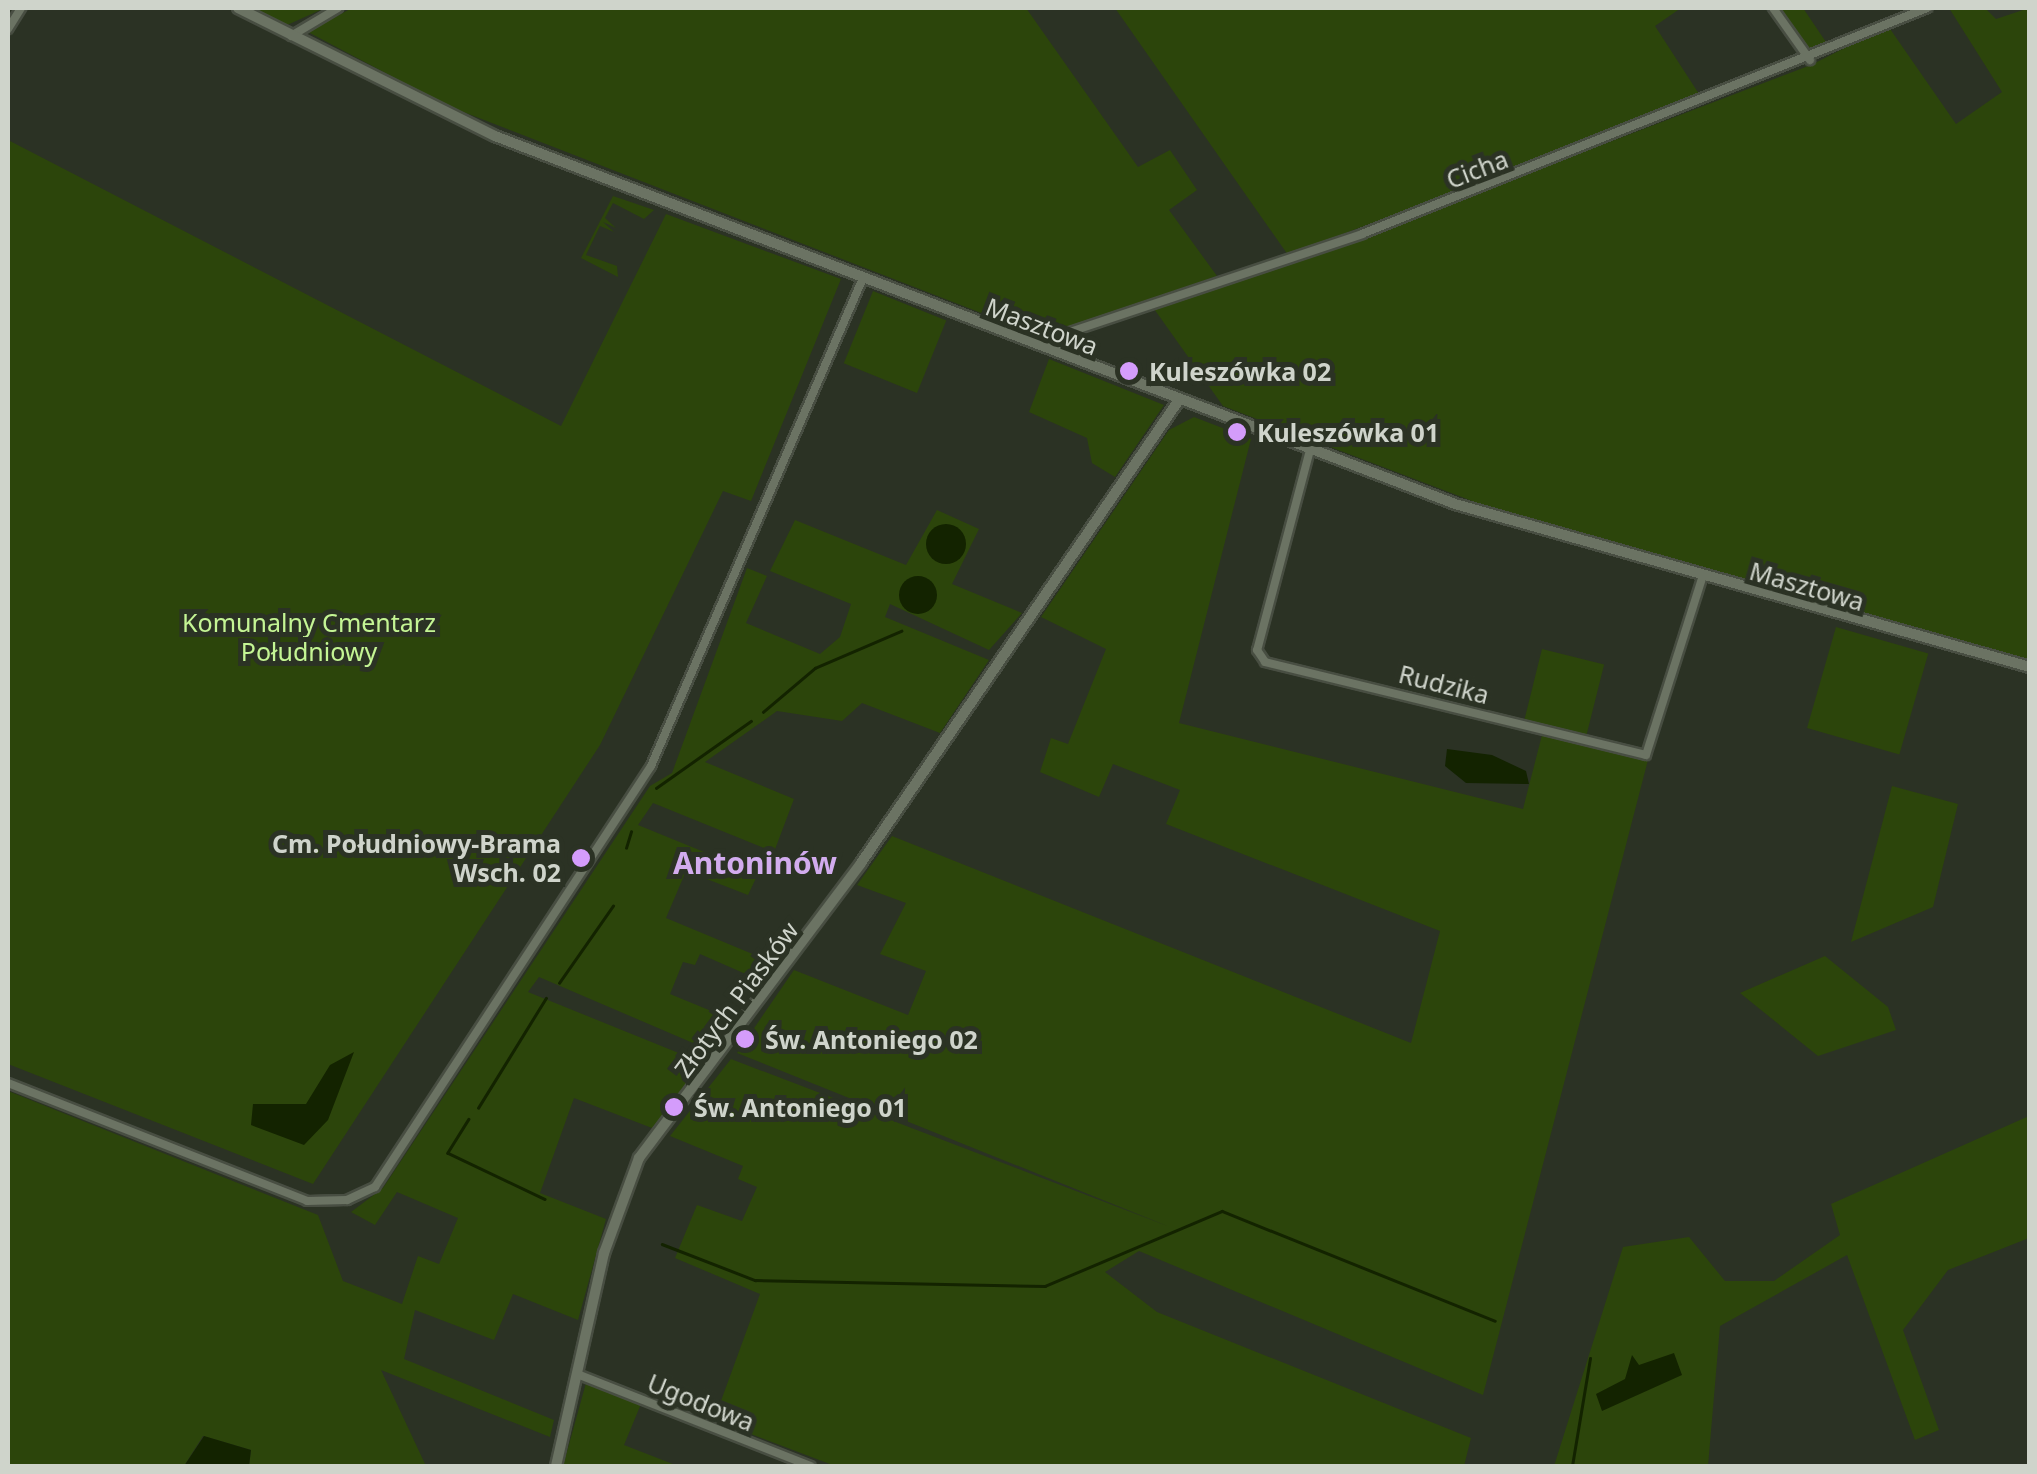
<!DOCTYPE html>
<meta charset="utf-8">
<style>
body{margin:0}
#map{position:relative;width:2037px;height:1474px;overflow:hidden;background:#2b3224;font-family:"Noto Sans",sans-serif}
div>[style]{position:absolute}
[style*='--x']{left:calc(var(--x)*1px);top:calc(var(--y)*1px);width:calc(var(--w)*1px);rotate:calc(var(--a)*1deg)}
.green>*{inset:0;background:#2c450b;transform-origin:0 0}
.water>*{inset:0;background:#132300}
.round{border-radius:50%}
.stream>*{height:2.5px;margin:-1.25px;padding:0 1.25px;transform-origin:1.25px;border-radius:1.25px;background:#132300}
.roads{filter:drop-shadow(2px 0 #484e42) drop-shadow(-2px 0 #484e42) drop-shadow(0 2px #484e42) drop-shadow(0 -2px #484e42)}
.minor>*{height:8px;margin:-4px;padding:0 4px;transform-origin:4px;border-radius:4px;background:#6b7363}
.tertiary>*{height:10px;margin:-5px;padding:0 5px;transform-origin:5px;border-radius:5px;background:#6b7363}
.dots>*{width:28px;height:28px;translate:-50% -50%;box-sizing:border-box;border:5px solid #2b3224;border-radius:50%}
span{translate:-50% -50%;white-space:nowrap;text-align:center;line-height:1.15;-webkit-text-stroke:10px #2b3224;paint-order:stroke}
.street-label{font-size:25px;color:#cfd4cb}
.poi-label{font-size:25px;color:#cfd4cb;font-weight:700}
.left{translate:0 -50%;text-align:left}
.right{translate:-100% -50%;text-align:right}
.park-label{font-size:25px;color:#c4f594}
.quarter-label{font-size:30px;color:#d2acee;font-weight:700}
.frame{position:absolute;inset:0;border:10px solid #cfd4cb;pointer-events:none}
</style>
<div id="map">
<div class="green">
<div style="clip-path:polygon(253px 8px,325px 8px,287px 25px)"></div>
<div style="clip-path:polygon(352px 8px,1026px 8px,1138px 167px,1170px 150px,1197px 190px,1169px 210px,1217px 276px,1043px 337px,448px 106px,308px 32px)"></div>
<div style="clip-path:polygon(1115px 8px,1681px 8px,1655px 26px,1701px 97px,1288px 255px)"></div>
<div style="clip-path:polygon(1777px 8px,1803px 8px,1828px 45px,1809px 53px)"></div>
<div style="clip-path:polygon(1949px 8px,1985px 8px,1996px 19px,2029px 8px,2029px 661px,1509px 515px,1223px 406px,1152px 306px,1301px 260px,1811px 65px,1888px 26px,1956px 124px,2002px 92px)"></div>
<div style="clip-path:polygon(8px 140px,561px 426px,666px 214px,841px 279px,751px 501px,723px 491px,600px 745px,313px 1184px,8px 1064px)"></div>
<div style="clip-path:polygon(613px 196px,654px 210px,644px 219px,613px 203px,605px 218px,616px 228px,603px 222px,614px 232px,600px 226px,586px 255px,617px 266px,618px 277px,581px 258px)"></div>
<div style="left:873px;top:291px;width:79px;height:78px;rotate:22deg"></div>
<div style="clip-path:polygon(1049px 359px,1164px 405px,1115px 477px,1092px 463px,1087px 438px,1029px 412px)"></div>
<div style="clip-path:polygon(1194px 417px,1251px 439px,1179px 723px,1523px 809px,1542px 735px,1648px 760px,1483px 1395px,1139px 1251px,1105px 1272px,1157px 1312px,1471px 1438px,1464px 1466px,835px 1466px,714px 1420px,760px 1294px,675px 1258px,697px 1205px,742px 1221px,757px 1187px,738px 1179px,743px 1166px,670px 1136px,731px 1059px,1170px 1227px,737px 1053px,794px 970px,908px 1015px,926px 971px,880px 954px,906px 903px,857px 885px,892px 836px,1411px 1043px,1440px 931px,1166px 824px,1180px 790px,1113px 764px,1099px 797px,1040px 772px,1051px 738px,1068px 744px,1106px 649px,1041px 617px,1169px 430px)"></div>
<div style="clip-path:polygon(937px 510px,979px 529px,952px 584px,1022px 613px,989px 650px,890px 604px,885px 617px,989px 660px,940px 733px,862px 703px,842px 721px,777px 711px,705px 762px,794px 799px,774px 852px,653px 803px,638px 825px,758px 874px,748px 895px,686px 871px,666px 918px,779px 965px,766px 983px,700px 954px,695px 965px,683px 962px,670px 994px,738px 1022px,714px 1052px,539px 977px,528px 992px,696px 1060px,699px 1072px,652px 1128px,574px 1098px,540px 1193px,606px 1219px,578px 1320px,513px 1294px,494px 1340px,415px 1310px,404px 1359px,554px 1420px,550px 1437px,381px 1370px,426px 1466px,249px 1466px,251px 1450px,203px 1436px,184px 1466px,8px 1466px,8px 1091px,318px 1215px,343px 1281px,402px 1304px,418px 1256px,439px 1264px,458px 1218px,397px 1192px,375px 1225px,351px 1212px,383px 1188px,650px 786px,672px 773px,747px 568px,767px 576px,746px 623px,820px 654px,840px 637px,851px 604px,770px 571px,795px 520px,906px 565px)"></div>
<div style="left:1836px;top:627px;width:96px;height:105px;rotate:16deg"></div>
<div style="left:1542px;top:649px;width:64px;height:75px;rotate:14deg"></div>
<div style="clip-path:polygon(1892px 786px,1958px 804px,1933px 907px,1851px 942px)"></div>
<div style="clip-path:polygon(1825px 956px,1888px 1007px,1896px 1030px,1818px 1056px,1740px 993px)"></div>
<div style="clip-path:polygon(2029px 1116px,2029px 1238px,1948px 1270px,1903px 1330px,1939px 1430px,1915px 1440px,1847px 1255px,1720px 1326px,1708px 1466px,1554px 1466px,1623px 1247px,1689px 1237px,1725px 1281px,1774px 1281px,1840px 1235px,1831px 1204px)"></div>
<div style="clip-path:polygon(586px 1383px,641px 1404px,624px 1445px,678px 1466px,563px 1466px)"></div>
</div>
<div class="water">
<div class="round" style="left:926px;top:524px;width:40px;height:40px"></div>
<div class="round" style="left:899px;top:576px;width:38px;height:38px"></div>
<div style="clip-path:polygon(1447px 749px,1492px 755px,1526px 771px,1529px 784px,1466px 783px,1445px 766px)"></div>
<div style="clip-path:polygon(354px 1052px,328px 1120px,304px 1145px,251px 1125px,253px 1104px,306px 1104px,330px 1065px)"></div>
<div style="clip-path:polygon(1674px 1353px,1682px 1375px,1602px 1411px,1596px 1394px,1625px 1379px,1632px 1355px,1639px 1365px)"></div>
<div style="clip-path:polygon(204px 1436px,251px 1450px,249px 1466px,184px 1466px)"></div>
</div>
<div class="stream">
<div style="--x:763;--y:712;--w:68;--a:-40.2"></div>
<div style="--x:815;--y:668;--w:94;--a:-23.3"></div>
<div style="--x:656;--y:788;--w:116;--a:-35.2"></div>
<div style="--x:626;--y:848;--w:17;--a:-73"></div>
<div style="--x:559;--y:983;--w:94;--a:-55"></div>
<div style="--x:478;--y:1108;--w:129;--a:-58.3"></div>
<div style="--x:469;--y:1119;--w:40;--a:122"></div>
<div style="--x:448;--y:1153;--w:107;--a:25.4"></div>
<div style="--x:662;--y:1244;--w:100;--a:21.2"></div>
<div style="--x:755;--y:1280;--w:290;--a:1.2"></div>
<div style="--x:1045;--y:1286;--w:192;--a:-23"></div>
<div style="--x:1222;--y:1211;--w:294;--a:21.9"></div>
<div style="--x:1572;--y:1466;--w:109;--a:-80.5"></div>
</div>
<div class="roads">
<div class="minor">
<div style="--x:1773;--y:8;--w:64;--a:54.6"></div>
<div style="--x:8;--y:29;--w:25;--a:-58"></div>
<div style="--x:291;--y:36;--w:55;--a:-30.8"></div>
<div style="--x:1037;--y:343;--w:343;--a:-18.5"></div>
<div style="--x:1362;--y:234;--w:609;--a:-21.8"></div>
<div style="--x:1310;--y:450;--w:207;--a:104.8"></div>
<div style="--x:1257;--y:650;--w:14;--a:56"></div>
<div style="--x:1265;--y:662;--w:392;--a:13.7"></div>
<div style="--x:1646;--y:755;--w:186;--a:-72.4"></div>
<div style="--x:8;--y:1083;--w:321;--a:21.5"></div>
<div style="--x:307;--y:1201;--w:40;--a:-1.4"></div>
<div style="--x:347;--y:1200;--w:31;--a:-25"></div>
<div style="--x:375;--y:1187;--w:503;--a:-56.75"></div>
<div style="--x:651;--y:766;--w:532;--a:-66.52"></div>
<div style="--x:577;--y:1374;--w:251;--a:21.5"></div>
</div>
<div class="tertiary">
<div style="--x:238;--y:8;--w:287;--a:26.5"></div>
<div style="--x:495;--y:136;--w:1028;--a:20.97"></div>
<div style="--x:1455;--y:504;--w:598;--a:15.83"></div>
<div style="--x:556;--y:1466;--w:218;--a:-77.3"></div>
<div style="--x:604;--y:1253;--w:101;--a:-69.8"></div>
<div style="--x:639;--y:1158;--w:369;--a:-53"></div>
<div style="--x:861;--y:863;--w:562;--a:-55.52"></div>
</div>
</div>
<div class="dots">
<div style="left:1129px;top:371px;background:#d49cfb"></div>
<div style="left:1237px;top:432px;background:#d49cfb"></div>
<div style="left:581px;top:858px;background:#d49cfb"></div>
<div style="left:745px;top:1039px;background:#d49cfb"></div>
<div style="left:674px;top:1107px;background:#d49cfb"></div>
</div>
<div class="street-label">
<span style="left:1477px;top:169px;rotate:-21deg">Cicha</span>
<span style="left:1042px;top:326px;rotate:21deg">Masztowa</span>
<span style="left:1807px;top:586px;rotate:16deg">Masztowa</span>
<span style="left:1444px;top:684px;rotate:14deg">Rudzika</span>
<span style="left:736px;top:999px;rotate:-53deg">Złotych Piasków</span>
<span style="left:701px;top:1402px;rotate:22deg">Ugodowa</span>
</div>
<div class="poi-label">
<span class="left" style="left:1149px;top:371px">Kuleszówka 02</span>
<span class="left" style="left:1257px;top:432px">Kuleszówka 01</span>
<span class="right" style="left:561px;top:858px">Cm. Południowy-Brama<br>Wsch. 02</span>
<span class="left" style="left:765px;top:1039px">Św. Antoniego 02</span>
<span class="left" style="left:694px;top:1107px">Św. Antoniego 01</span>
</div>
<div class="park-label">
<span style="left:309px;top:637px">Komunalny Cmentarz<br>Południowy</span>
</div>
<div class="quarter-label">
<span style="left:755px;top:863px">Antoninów</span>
</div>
<div class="frame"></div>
</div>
